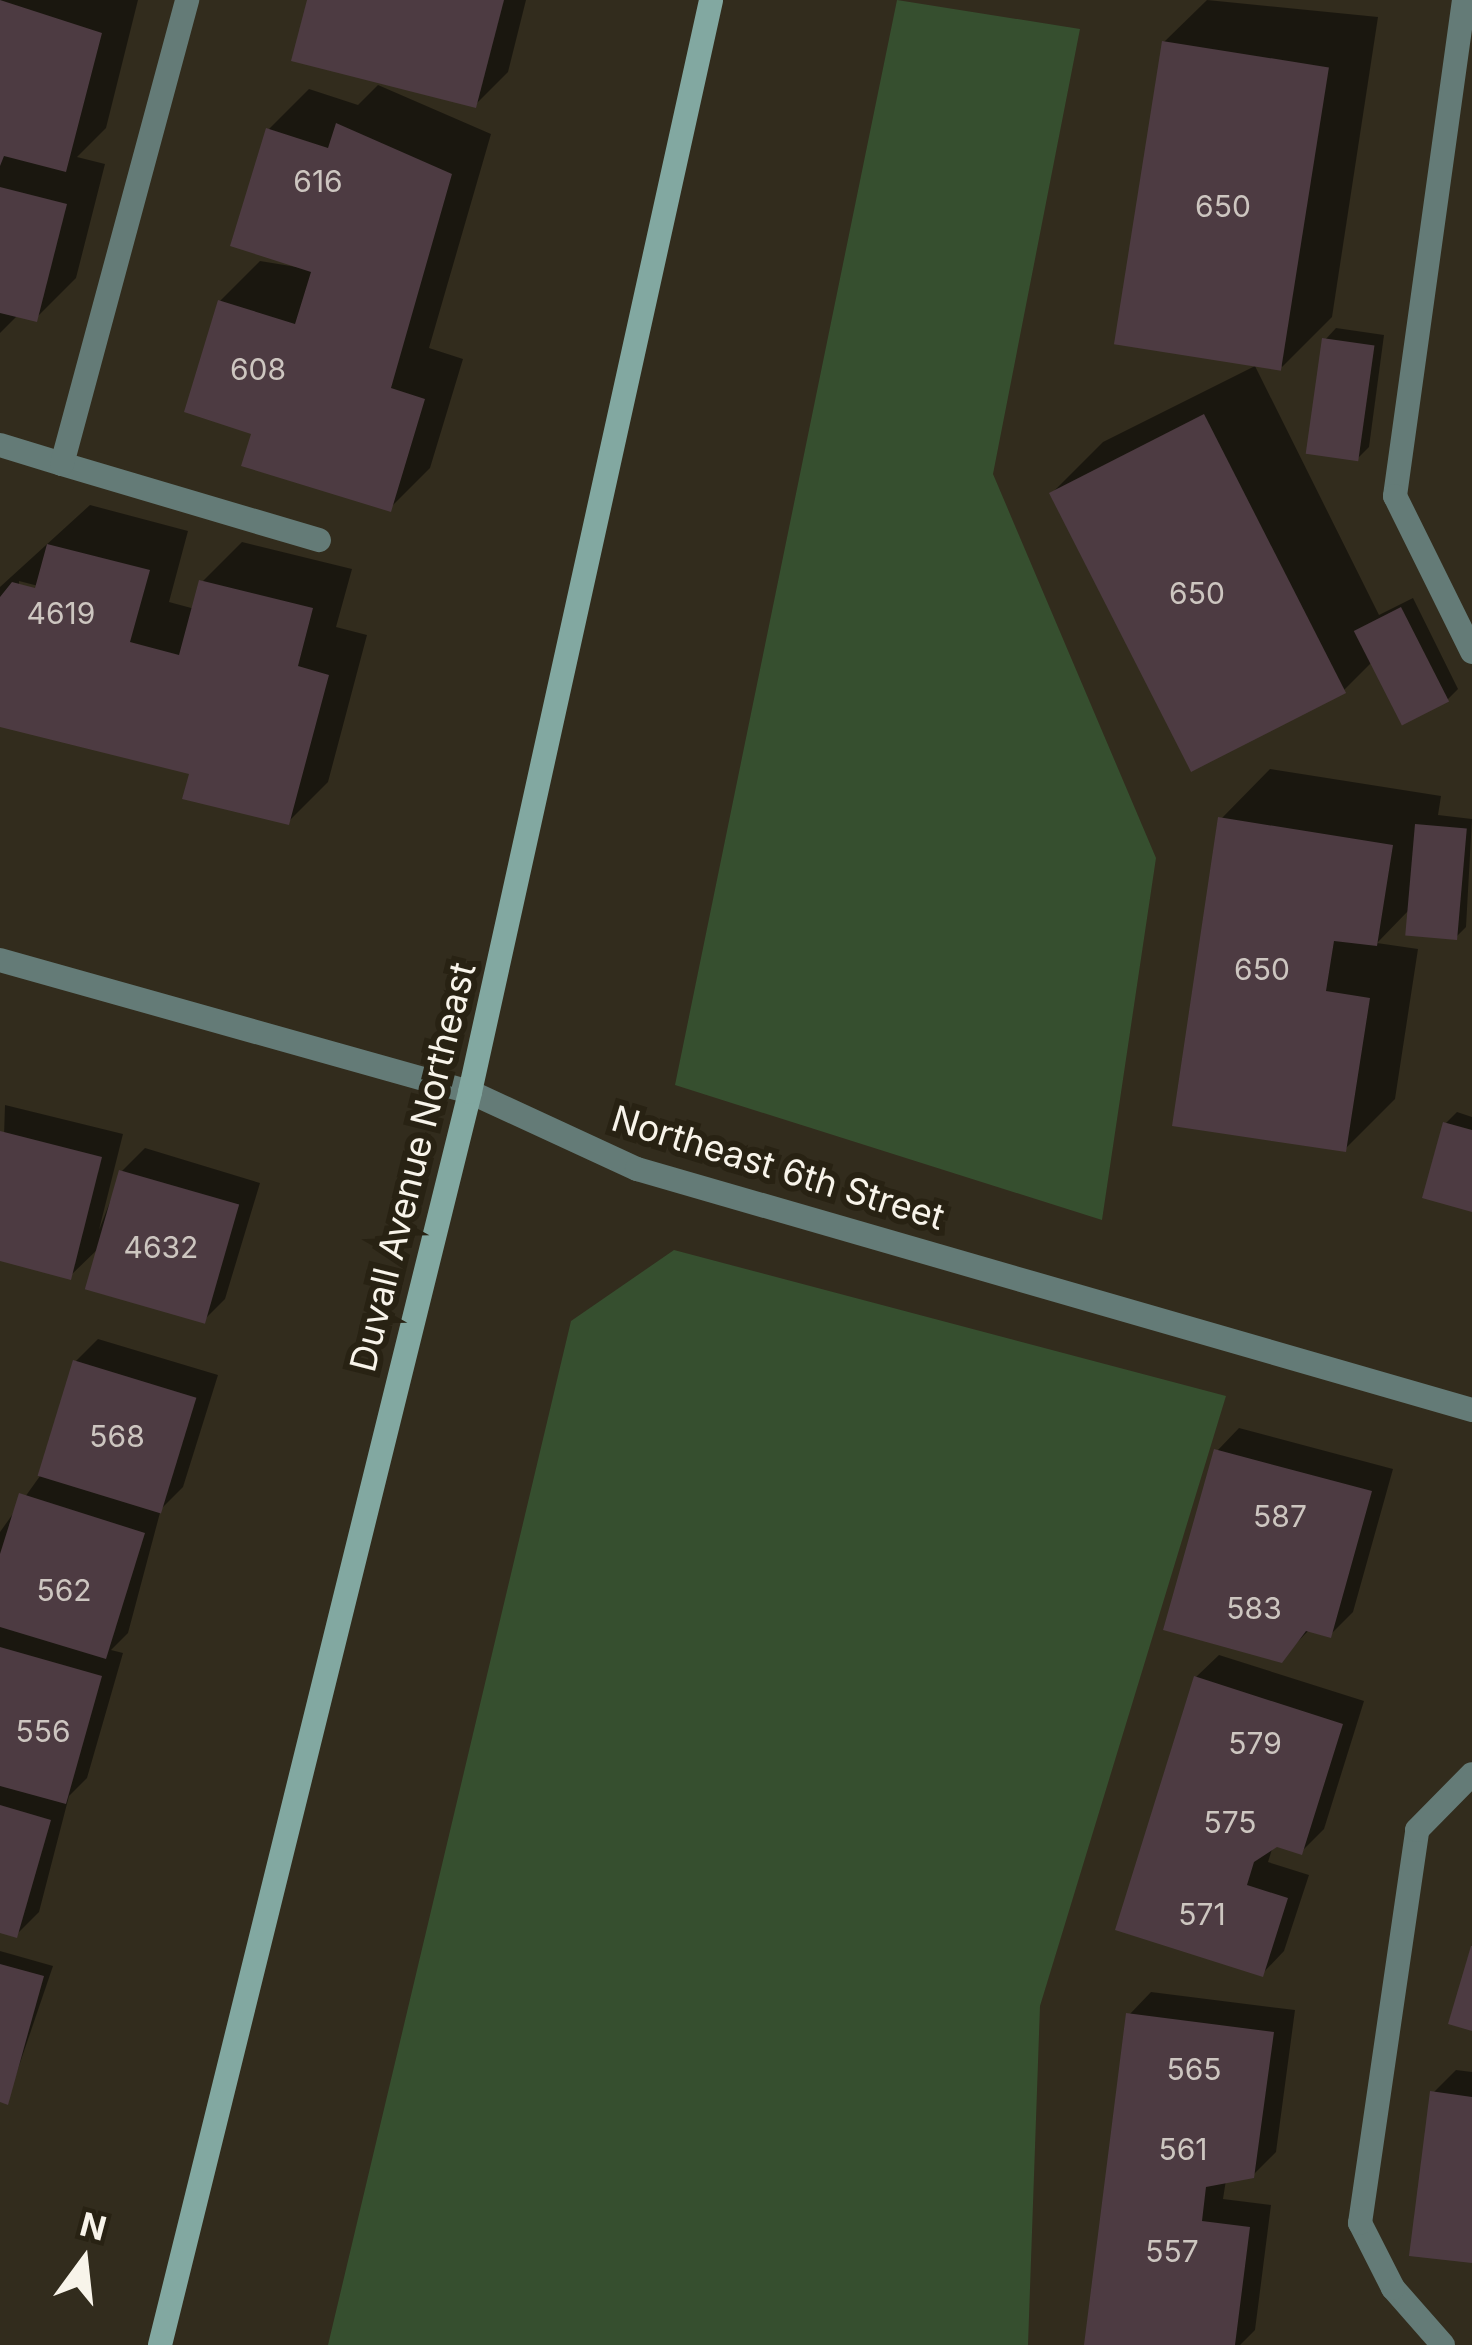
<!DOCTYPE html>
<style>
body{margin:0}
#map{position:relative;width:1472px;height:2345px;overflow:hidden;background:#322c1d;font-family:Inter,sans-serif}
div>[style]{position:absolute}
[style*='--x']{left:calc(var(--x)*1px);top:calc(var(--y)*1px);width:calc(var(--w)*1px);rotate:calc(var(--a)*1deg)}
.green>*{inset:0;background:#364f2f}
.shadow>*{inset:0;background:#0007}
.building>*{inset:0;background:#4d3b42;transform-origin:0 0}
.lane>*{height:24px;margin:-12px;padding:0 12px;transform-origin:12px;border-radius:12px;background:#647b77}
.street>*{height:24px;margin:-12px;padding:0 12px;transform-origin:12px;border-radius:12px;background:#647b77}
.secondary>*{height:24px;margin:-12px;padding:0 12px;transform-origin:12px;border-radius:12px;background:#82a8a1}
span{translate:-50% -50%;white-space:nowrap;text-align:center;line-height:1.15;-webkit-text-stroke:12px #282213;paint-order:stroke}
.number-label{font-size:30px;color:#cdc6c0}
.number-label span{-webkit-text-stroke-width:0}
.street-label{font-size:36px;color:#f8f4ea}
.north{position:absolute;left:24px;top:2201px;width:120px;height:120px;-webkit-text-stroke:9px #282213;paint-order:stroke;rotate:15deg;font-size:33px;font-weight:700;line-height:48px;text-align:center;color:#f8f4ea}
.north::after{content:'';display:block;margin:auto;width:42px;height:54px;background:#f8f4ea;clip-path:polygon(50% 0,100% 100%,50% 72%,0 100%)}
</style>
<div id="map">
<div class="green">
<div style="clip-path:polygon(897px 0,1080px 29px,993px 474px,1156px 858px,1102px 1220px,675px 1085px)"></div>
<div style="clip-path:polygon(674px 1250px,1226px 1396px,1040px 2006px,1028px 2345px,328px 2345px,571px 1321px)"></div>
</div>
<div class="shadow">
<div style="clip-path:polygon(0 0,138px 0,106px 128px,77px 157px,105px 164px,76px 278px,36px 318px,19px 314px,0 333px)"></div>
<div style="clip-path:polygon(310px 0,526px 0,508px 72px,475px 105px)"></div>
<div style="clip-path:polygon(1207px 0,1378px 17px,1332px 317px,1282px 367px,1164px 42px)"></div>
<div style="clip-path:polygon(378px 85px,491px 134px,429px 348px,463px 359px,430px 468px,390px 508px,220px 301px,260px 261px,315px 270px,269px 129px,309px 89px,358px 105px)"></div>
<div style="clip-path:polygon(1336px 328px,1384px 335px,1369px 447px,1358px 458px,1325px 340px)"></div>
<div style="clip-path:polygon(1255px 366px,1379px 615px,1413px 598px,1458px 689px,1447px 700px,1372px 662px,1343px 691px,1053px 492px,1103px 442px)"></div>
<div style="clip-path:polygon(evenodd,90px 505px,188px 531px,169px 602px,195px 609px,202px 582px,242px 542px,352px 569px,336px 627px,367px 635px,328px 782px,288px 822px,192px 772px,0 724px,0 587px,90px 505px,19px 581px,50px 589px,49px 595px,19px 587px,19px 581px)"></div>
<div style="clip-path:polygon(1270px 769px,1441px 796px,1438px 815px,1472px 819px,1466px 927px,1455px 938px,1409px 910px,1377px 943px,1418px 949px,1395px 1099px,1345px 1149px,1221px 819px)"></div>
<div style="clip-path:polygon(5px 1105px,123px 1134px,99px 1230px,122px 1171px,145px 1148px,260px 1183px,225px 1299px,202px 1322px,99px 1248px,70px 1276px,0 1258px)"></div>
<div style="clip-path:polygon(1457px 1112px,1472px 1117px,1472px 1209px,1446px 1123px)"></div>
<div style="clip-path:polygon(98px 1339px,218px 1375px,183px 1487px,161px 1509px,128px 1633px,111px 1650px,123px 1653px,87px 1778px,69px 1796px,39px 1912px,16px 1935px,0 1930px,0 1532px,40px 1476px,76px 1361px)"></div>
<div style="clip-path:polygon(1239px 1428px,1393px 1469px,1353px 1612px,1330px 1635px,1310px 1629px,1281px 1659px,1217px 1451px)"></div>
<div style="clip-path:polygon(1219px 1655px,1364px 1701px,1324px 1829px,1302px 1851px,1273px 1846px,1268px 1862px,1309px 1875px,1284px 1951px,1262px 1974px,1196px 1677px)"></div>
<div style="clip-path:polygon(0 1951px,53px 1966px,7px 2101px,0 2099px)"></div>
<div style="clip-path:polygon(1151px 1992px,1295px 2010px,1276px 2152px,1253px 2175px,1226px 2180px,1223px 2199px,1271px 2205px,1255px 2330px,1240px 2345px,1087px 2345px,1129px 2015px)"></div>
<div style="clip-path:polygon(1456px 2070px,1472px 2072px,1472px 2260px,1433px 2093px)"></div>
</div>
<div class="building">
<div style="clip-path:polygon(0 0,102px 33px,66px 172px,4px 156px,0 166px)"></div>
<div style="clip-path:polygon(307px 0,504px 0,476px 108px,291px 61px)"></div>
<div style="left:1162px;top:41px;width:169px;height:307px;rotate:9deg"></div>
<div style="clip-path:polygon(336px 123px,452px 174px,391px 388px,425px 399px,391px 512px,241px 466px,251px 434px,184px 412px,218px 300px,295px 324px,311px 272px,230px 246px,266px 128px,328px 148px)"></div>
<div style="clip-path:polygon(0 187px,67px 204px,37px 322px,0 313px)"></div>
<div style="left:1322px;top:338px;width:53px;height:117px;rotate:8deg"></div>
<div style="left:1204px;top:414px;width:313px;height:174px;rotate:63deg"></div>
<div style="clip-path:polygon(47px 544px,150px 570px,130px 642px,179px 655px,199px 580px,313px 608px,298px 666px,329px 675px,289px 825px,182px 799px,189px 774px,0 727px,0 597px,12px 582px,35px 588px)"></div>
<div style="left:1401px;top:607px;width:106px;height:53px;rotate:63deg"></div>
<div style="clip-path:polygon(1218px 817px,1393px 845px,1377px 946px,1334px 941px,1326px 991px,1370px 998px,1346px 1152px,1172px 1126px)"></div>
<div style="left:1415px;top:824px;width:52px;height:112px;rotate:5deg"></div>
<div style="clip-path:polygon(1443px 1122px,1472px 1130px,1472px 1212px,1422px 1198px)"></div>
<div style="clip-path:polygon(0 1131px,102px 1157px,71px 1280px,0 1261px)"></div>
<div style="left:119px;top:1170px;width:125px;height:124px;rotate:16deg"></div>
<div style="left:73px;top:1360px;width:129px;height:121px;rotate:17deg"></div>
<div style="clip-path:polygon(1214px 1449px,1372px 1491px,1331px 1638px,1306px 1631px,1282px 1663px,1163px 1630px)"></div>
<div style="clip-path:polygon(19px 1493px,145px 1533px,106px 1659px,0 1627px,0 1554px)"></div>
<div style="clip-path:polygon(0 1647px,102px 1676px,66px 1804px,0 1786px)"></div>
<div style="clip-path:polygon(1194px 1676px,1343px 1724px,1302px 1855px,1277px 1847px,1254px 1862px,1247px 1885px,1288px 1898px,1263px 1977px,1115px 1930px)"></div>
<div style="clip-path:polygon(0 1805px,51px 1820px,17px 1938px,0 1933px)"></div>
<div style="clip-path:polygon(1471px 1946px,1472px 1946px,1472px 2031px,1448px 2024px)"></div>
<div style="clip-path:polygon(0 1964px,44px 1976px,8px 2105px,0 2102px)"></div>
<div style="clip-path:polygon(1126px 2013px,1274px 2032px,1254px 2178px,1206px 2187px,1202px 2221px,1250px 2227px,1235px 2345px,1084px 2345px)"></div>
<div style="clip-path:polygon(1430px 2091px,1472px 2097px,1472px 2263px,1409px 2256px)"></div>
</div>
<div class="lane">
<div style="--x:1464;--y:0;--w:501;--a:97.92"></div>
<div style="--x:1395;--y:496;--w:174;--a:63.7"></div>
<div style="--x:62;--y:464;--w:268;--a:16.5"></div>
</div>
<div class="street">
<div style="--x:0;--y:445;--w:65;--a:17"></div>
<div style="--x:62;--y:464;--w:481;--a:-74.9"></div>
<div style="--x:0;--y:960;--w:488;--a:15.7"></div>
<div style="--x:470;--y:1092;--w:184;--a:24.8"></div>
<div style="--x:637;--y:1169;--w:869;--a:16.1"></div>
<div style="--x:1443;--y:2345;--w:76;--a:-131.3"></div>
<div style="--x:1393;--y:2288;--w:73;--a:-116.9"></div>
<div style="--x:1360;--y:2223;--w:397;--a:-81.7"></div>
<div style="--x:1417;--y:1830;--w:78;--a:-45.5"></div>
</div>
<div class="secondary">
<div style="--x:160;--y:2345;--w:1291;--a:-76.1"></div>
<div style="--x:470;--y:1092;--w:1118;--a:-77.55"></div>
</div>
<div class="number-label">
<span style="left:318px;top:181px">616</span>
<span style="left:1223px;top:206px">650</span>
<span style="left:258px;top:369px">608</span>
<span style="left:1197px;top:593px">650</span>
<span style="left:61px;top:613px">4619</span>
<span style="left:1262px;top:969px">650</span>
<span style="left:161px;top:1247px">4632</span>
<span style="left:117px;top:1436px">568</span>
<span style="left:1280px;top:1516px">587</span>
<span style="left:64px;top:1590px">562</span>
<span style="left:1254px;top:1608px">583</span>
<span style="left:43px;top:1731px">556</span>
<span style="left:1255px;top:1743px">579</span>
<span style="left:1230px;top:1822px">575</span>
<span style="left:1202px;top:1914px">571</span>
<span style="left:1194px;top:2069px">565</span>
<span style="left:1183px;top:2149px">561</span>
<span style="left:1172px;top:2251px">557</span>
</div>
<div class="street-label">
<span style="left:413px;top:1167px;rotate:-76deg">Duvall Avenue Northeast</span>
<span style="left:778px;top:1168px;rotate:17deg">Northeast 6th Street</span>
</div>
<div class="north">N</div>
</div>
